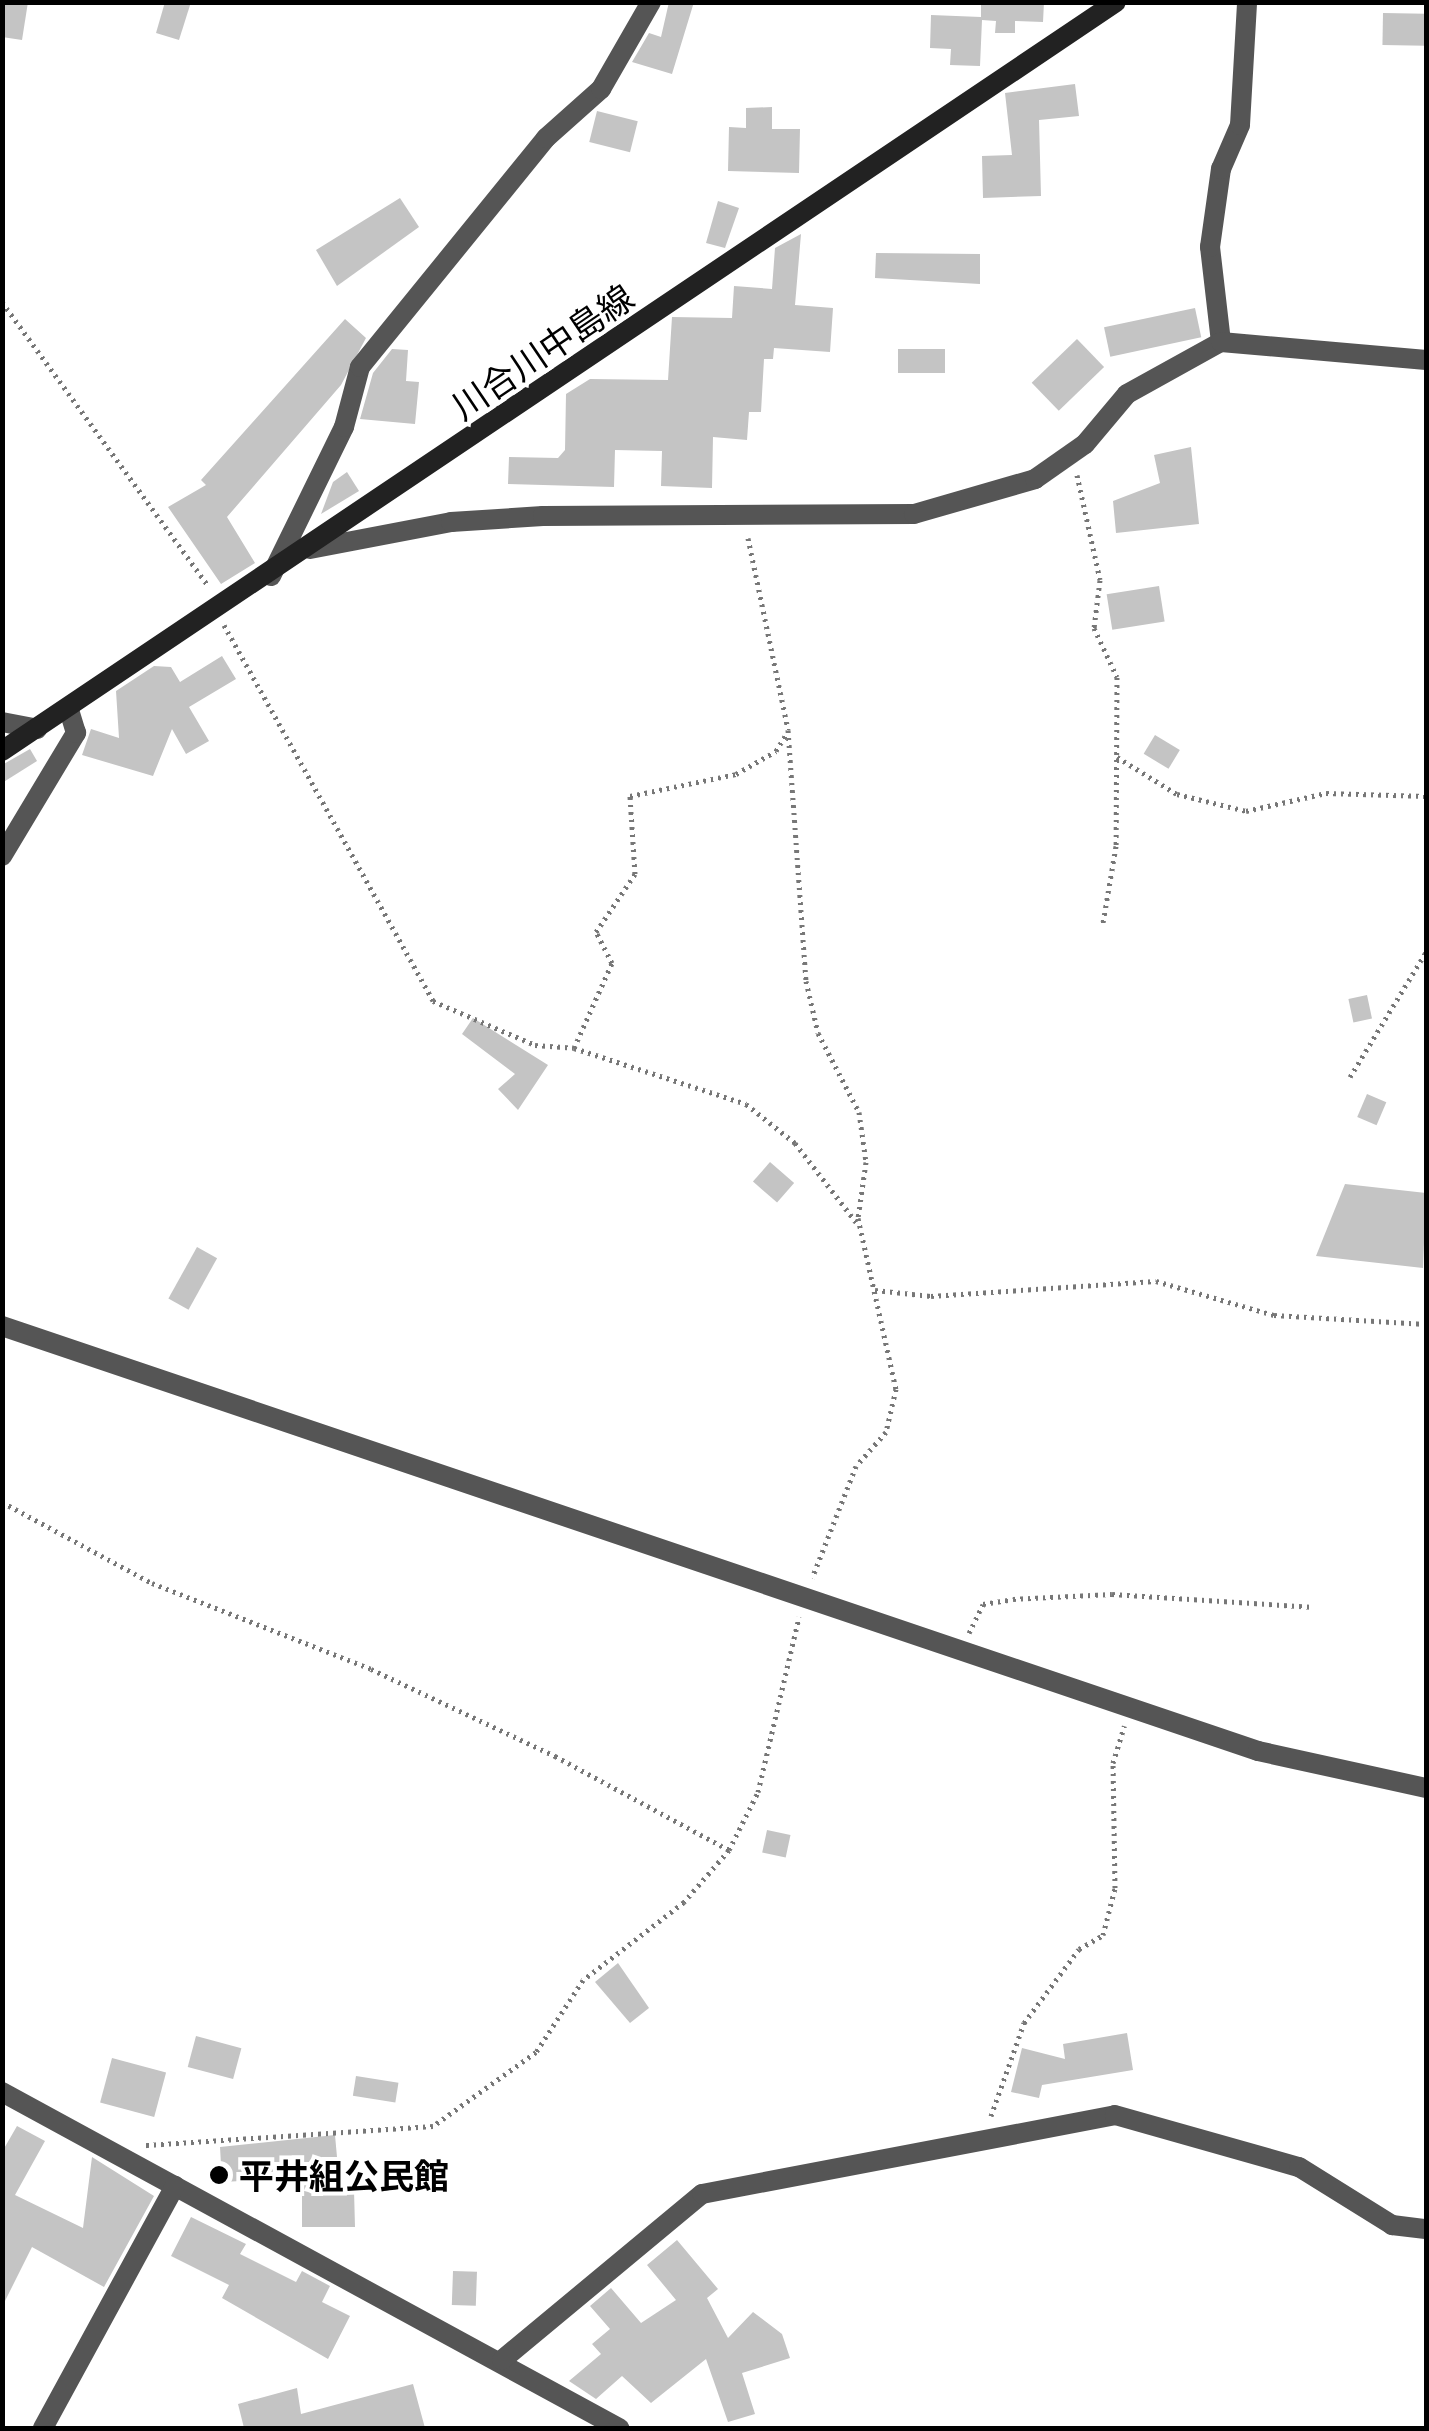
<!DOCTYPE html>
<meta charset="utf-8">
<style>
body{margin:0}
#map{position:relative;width:1429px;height:2431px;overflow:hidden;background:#fff;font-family:Lato,"Noto Sans JP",sans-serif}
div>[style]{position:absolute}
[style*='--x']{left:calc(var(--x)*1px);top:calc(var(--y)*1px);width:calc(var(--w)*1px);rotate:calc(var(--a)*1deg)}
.building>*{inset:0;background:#c4c4c4;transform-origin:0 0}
.path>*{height:5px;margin-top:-2.5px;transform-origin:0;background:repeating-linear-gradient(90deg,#777 0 2.5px,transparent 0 7.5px)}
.minor>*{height:20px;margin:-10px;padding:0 10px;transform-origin:10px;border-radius:10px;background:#555}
.tertiary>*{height:20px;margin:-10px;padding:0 10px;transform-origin:10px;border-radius:10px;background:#555}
.secondary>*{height:20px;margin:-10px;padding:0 10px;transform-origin:10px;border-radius:10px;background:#222}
.dots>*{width:28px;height:28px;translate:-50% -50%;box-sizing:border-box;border:5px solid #fff;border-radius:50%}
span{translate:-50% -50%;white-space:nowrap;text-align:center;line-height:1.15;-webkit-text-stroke:8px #fff;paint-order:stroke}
.street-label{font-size:35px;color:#000}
.poi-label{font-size:35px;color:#000;font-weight:700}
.left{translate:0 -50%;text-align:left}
.frame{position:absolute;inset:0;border:5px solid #000;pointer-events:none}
</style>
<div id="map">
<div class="building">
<div style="clip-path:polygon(2px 2px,28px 2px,22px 40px,2px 37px)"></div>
<div style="clip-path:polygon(165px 2px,191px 2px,179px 40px,156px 33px)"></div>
<div style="clip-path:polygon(669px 2px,694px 2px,672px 74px,632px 62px,649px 33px,661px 37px)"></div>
<div style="clip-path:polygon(981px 2px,1044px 2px,1043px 22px,1015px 21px,1015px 33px,995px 33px,996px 21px,982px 20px,980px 66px,950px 65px,951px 49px,930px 48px,931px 15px,981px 17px)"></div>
<div style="left:1383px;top:13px;width:43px;height:32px;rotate:1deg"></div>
<div style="clip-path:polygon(1075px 84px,1079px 116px,1039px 120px,1041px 196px,983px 198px,982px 156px,1012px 155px,1005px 93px)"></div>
<div style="clip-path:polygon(772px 107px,772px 129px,800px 129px,799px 173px,728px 171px,729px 127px,746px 128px,746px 108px)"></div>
<div style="left:597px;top:111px;width:42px;height:32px;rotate:14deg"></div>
<div style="clip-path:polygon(400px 198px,419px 227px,337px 286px,316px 250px)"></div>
<div style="clip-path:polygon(718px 201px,739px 208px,725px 248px,706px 243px)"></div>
<div style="clip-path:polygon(801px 234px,795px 305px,833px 308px,830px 352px,774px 348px,773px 359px,764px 359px,761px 412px,749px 412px,747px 440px,713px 437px,712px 488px,661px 486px,662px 451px,615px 450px,614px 487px,508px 484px,509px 457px,558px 458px,565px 450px,566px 394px,590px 379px,668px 380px,672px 317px,732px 318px,734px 286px,772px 289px,775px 248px)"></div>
<div style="clip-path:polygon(876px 253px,980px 254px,980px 284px,875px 278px)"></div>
<div style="left:1195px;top:308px;width:30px;height:93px;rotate:78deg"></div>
<div style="clip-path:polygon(345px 319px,366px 338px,341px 385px,227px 517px,255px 563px,221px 584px,168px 507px,206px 485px,201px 480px)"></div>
<div style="left:1077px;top:339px;width:39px;height:63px;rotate:46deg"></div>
<div style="clip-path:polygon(392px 349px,408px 350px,406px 381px,419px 382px,415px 424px,360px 419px,373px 373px)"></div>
<div style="left:945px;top:349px;width:24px;height:47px;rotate:90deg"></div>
<div style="clip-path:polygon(1191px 447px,1199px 524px,1116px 533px,1113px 501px,1160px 483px,1154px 455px)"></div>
<div style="clip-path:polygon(347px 472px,359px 491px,321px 514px,333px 482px)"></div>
<div style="left:1159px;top:586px;width:36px;height:53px;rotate:81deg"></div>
<div style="clip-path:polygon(222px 656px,236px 679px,189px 707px,209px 741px,186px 754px,172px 729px,153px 776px,82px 755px,91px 729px,119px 738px,116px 691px,154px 666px,171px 667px,180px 682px)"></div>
<div style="left:1155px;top:735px;width:29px;height:22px;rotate:31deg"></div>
<div style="clip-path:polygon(30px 749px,37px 761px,2px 783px,2px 765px)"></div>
<div style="left:1367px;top:995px;width:24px;height:19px;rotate:78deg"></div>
<div style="clip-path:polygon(473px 1018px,548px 1065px,518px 1110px,498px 1089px,515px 1074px,462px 1034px)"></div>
<div style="left:1367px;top:1094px;width:21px;height:25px;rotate:23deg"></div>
<div style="left:770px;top:1162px;width:32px;height:26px;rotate:41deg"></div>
<div style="clip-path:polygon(1345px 1184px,1426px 1193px,1423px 1268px,1316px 1256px)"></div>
<div style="left:197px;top:1247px;width:23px;height:59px;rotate:29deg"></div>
<div style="left:767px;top:1830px;width:24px;height:23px;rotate:12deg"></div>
<div style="clip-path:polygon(618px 1963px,649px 2008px,630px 2023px,595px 1982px)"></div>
<div style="clip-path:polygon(1127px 2033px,1133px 2070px,1042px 2085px,1039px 2098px,1011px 2092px,1022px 2048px,1065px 2059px,1063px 2044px)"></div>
<div style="left:196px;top:2036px;width:47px;height:32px;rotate:15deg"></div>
<div style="left:112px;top:2058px;width:56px;height:46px;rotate:15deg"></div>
<div style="left:356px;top:2076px;width:43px;height:20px;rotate:9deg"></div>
<div style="clip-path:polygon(17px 2126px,45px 2141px,15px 2195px,83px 2228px,92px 2157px,154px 2196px,104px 2287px,32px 2247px,2px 2307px,2px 2152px)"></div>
<div style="clip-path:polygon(335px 2135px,340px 2190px,354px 2190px,355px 2227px,302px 2227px,302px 2178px,222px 2182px,220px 2147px)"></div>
<div style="clip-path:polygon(191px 2217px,246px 2244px,240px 2254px,296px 2282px,302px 2271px,330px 2286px,322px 2302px,350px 2316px,328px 2359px,222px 2298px,229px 2285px,171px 2256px)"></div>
<div style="clip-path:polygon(677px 2240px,718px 2289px,707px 2298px,728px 2338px,753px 2312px,782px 2334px,790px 2358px,742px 2373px,755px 2414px,728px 2422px,706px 2359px,651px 2403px,622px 2376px,596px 2399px,569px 2381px,601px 2354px,592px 2344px,610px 2329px,590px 2306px,611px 2288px,641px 2323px,676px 2300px,647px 2265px)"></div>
<div style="left:453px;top:2271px;width:24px;height:34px;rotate:2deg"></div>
<div style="clip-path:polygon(413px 2384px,425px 2428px,244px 2428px,238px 2404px,297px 2388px,301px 2414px)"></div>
</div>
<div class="path">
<div style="--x:2;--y:302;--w:352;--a:54"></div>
<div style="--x:1077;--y:475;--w:107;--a:77.6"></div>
<div style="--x:1100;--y:580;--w:48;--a:97.1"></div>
<div style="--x:1094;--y:628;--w:54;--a:64.9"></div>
<div style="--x:1117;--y:677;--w:169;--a:90.3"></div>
<div style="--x:1116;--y:846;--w:78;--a:99.6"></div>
<div style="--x:748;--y:538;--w:196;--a:78.2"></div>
<div style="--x:788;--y:730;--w:252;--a:85.9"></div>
<div style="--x:806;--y:981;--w:53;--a:77"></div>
<div style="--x:818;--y:1033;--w:89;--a:62.6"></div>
<div style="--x:859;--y:1112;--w:50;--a:82"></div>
<div style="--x:866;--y:1162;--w:57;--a:98.1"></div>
<div style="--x:858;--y:1218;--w:175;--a:77.5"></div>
<div style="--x:896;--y:1389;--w:44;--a:103.1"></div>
<div style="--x:886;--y:1432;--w:45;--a:131.4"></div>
<div style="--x:856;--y:1466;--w:120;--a:111.4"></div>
<div style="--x:224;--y:625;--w:430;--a:60.9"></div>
<div style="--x:433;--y:1001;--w:111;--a:23.3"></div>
<div style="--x:535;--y:1045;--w:39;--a:4"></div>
<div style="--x:574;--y:1048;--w:181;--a:18"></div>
<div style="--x:746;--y:1104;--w:63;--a:38.5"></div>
<div style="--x:795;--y:1143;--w:100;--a:52.3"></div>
<div style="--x:1117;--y:757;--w:70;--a:31.7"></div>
<div style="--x:1177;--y:794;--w:71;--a:13.8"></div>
<div style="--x:1246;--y:811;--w:82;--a:-12.7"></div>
<div style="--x:1326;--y:793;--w:100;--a:1.7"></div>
<div style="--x:574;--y:1048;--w:93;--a:-65.9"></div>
<div style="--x:612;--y:963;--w:35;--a:-117"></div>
<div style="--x:596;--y:932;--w:70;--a:-56.1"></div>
<div style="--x:635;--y:874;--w:78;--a:-93.7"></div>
<div style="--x:630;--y:796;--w:108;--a:-11.7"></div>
<div style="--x:736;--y:774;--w:46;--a:-29.9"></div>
<div style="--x:776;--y:751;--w:21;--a:-59"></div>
<div style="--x:1350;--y:1077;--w:146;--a:-58.7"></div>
<div style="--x:875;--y:1290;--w:56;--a:6.1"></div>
<div style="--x:931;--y:1296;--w:225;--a:-3.8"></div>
<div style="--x:1156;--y:1281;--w:123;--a:16.1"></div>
<div style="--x:1274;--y:1315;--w:152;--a:3.4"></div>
<div style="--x:2;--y:1502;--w:170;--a:28.4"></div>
<div style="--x:152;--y:1583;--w:235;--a:21.4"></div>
<div style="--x:371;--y:1669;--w:204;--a:25.3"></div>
<div style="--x:555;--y:1756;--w:198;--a:28.4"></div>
<div style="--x:729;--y:1850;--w:69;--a:130.9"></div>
<div style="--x:684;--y:1902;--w:128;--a:142.3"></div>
<div style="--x:583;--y:1980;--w:86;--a:123.1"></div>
<div style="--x:536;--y:2052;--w:127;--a:144.3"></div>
<div style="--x:433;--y:2126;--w:290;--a:176.2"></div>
<div style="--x:969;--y:1633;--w:32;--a:-64"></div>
<div style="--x:983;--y:1604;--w:30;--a:-9"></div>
<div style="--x:1013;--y:1599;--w:99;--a:-2.9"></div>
<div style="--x:1112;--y:1594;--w:199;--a:3.7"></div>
<div style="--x:729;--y:1850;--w:65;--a:-63.4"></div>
<div style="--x:758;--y:1792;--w:180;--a:-76.8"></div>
<div style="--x:991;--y:2116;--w:99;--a:-70.5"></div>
<div style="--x:1024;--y:2023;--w:92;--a:-53.4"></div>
<div style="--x:1079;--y:1949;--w:28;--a:-30"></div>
<div style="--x:1103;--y:1935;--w:49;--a:-75.7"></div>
<div style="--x:1115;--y:1888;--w:125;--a:-90.9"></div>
<div style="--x:1113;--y:1763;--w:39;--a:-73"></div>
</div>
<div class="minor">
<div style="--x:1221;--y:342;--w:96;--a:-96.6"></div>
<div style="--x:1210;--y:247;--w:79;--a:-82"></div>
<div style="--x:1221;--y:169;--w:48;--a:-66.6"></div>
<div style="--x:1240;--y:125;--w:123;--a:-86.7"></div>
<div style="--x:310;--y:549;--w:144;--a:-10.8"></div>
<div style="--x:451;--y:522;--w:92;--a:-3.7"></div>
<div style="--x:543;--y:516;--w:371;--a:-0.3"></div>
<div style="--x:914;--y:514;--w:126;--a:-16.1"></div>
<div style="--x:1035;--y:479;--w:61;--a:-35"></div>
<div style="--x:1085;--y:444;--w:65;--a:-50"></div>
<div style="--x:1127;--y:394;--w:107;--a:-29"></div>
<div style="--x:1221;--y:342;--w:206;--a:5"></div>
<div style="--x:271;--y:576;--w:166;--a:-63.9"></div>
<div style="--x:344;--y:427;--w:62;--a:-75.1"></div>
<div style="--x:360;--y:367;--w:295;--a:-50.9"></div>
<div style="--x:546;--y:138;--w:74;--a:-41.7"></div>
<div style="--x:601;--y:89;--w:100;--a:-60.1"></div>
<div style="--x:2;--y:722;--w:36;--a:11"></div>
<div style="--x:2;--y:856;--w:144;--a:-59"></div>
<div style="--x:76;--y:733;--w:24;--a:-107"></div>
<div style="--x:2;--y:2092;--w:703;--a:28.57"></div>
<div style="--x:502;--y:2360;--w:260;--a:-39.7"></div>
<div style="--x:702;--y:2194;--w:420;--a:-10.8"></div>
<div style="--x:1115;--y:2115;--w:191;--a:15.8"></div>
<div style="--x:1299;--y:2167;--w:110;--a:31.9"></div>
<div style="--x:1392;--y:2225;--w:34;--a:7"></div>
<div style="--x:43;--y:2428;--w:276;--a:-61.4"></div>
</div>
<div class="tertiary">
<div style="--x:2;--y:1326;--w:1326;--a:18.69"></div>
<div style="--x:1258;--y:1751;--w:172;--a:12.4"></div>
</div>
<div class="secondary">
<div style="--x:2;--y:751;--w:1342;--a:-33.91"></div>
</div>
<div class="dots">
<div style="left:219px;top:2175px;background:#000"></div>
</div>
<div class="street-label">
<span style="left:542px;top:351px;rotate:-34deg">川合川中島線</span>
</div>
<div class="poi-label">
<span class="left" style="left:239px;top:2175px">平井組公民館</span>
</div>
<div class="frame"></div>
</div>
